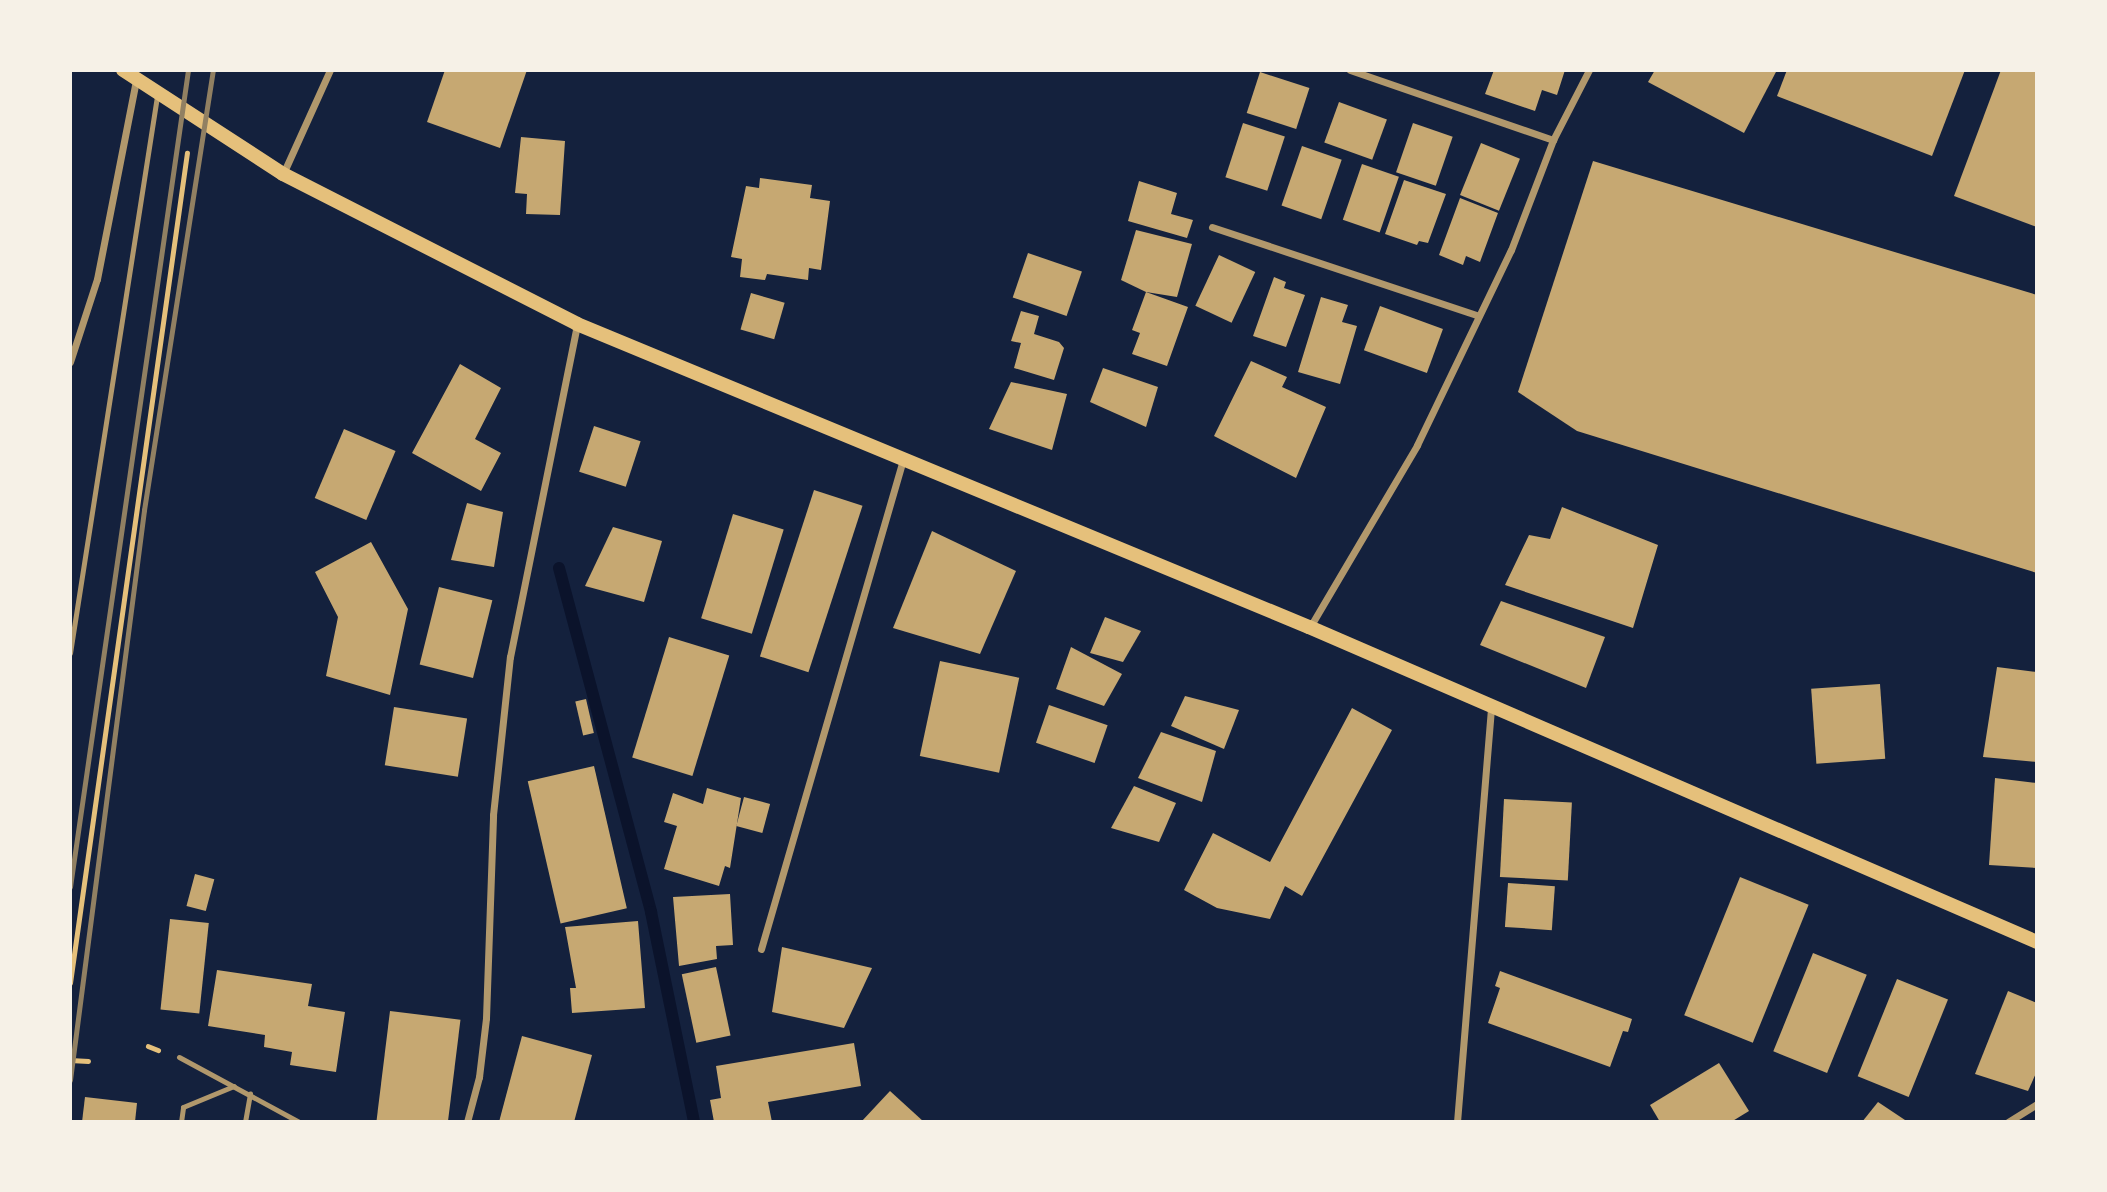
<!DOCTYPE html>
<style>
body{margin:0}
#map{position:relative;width:2107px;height:1192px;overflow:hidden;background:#14213d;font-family:"Exo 2",sans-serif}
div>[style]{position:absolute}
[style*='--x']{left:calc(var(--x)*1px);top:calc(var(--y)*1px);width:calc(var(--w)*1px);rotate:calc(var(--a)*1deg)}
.stream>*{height:12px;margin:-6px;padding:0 6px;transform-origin:6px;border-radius:6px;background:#0b132b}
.building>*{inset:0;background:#c6a872;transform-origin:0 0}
.path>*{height:4.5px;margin:-2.25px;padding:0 2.25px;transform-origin:2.25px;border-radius:2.25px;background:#e5c07b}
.service>*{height:5px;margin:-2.5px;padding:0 2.5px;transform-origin:2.5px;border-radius:2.5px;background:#b1986c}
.minor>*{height:7px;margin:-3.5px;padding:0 3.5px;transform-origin:3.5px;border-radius:3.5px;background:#b1986c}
.secondary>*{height:14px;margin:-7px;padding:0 7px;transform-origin:7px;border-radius:7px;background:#e5c07b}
.rail>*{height:5px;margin:-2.5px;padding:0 2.5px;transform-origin:2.5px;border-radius:2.5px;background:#918062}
span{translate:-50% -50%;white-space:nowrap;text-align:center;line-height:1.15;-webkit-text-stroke:7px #f6f1e7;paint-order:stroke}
.frame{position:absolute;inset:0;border:72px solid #f6f1e7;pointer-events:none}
</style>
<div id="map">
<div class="stream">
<div style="--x:559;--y:568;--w:356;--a:75"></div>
<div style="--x:651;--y:912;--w:214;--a:78.4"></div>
</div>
<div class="building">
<div style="clip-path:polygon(445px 70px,527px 70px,500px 148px,427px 122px)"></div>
<div style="clip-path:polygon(1494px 70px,1565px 70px,1557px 95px,1542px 90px,1535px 111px,1485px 94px)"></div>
<div style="clip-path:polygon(1655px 70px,1777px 70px,1744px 133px,1648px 82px)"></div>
<div style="clip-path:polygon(1787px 70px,1965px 70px,1932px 156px,1777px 96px)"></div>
<div style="clip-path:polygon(2001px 70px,2037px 70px,2037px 227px,1954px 196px)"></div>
<div style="left:1260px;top:72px;width:52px;height:43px;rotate:18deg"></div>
<div style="left:1339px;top:102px;width:51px;height:43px;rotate:20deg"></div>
<div style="left:1243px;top:123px;width:44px;height:57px;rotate:18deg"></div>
<div style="left:1413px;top:123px;width:42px;height:52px;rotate:19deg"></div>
<div style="clip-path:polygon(521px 137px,565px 141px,560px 215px,526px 214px,527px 194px,515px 193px)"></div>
<div style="left:1481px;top:143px;width:42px;height:56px;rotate:22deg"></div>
<div style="left:1302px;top:146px;width:42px;height:63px;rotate:19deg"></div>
<div style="clip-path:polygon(1593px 161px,2037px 295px,2037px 573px,1577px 431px,1518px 392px)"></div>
<div style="left:1362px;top:164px;width:39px;height:59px;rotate:19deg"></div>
<div style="clip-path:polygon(760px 178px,812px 185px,810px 198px,830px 201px,821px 270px,809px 268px,808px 280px,767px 274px,765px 280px,740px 277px,742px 259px,731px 257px,746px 186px,759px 188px)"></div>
<div style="clip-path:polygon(1404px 180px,1446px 194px,1428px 243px,1419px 241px,1417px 245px,1385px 234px)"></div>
<div style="clip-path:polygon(1139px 181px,1177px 193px,1171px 214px,1193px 220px,1187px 238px,1128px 221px)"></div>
<div style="clip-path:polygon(1460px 198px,1498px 213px,1480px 262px,1466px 256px,1463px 265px,1439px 255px)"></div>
<div style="clip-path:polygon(1136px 230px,1192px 244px,1177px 297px,1146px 292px,1121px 280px)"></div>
<div style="left:1028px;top:253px;width:57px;height:47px;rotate:19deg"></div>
<div style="left:1219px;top:255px;width:40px;height:56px;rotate:25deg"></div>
<div style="clip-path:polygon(1274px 277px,1286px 282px,1284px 288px,1305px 295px,1286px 347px,1253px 336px)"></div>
<div style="clip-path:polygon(1146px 292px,1188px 307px,1167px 366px,1132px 354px,1140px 333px,1132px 330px)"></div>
<div style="left:751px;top:293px;width:35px;height:38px;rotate:16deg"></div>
<div style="clip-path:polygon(1321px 297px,1348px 305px,1342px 322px,1357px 326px,1340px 384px,1298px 372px)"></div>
<div style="left:1380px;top:306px;width:67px;height:47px;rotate:20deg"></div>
<div style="clip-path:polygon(1021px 311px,1039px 316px,1034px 334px,1059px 342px,1064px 348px,1054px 380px,1014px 368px,1021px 343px,1011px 341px)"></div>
<div style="clip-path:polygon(1251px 361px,1287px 377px,1282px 387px,1326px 407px,1296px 478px,1214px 436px)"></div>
<div style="clip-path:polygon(460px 364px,501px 388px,475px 439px,501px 453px,481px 491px,412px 453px)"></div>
<div style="clip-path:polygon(1103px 368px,1158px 387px,1146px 427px,1090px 402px)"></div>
<div style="clip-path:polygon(1011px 382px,1067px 394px,1052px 450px,989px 429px)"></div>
<div style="left:594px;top:426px;width:49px;height:48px;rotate:18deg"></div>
<div style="left:344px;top:429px;width:56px;height:75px;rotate:23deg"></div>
<div style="left:814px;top:490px;width:51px;height:175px;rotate:18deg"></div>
<div style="clip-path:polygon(467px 503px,503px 512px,494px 567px,451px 560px)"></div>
<div style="clip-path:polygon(1562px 507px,1658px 545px,1633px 628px,1505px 585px,1529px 535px,1550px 539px)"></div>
<div style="left:733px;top:514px;width:53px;height:109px;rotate:17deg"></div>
<div style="clip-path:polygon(613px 527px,662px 541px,644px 602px,585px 586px)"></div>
<div style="clip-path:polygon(932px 531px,1016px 571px,980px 654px,893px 628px)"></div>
<div style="clip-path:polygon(371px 542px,408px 609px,390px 695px,326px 676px,338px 617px,315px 572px)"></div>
<div style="left:439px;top:587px;width:55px;height:80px;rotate:14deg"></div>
<div style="clip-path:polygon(1501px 601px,1605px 637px,1586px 688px,1480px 645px)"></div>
<div style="clip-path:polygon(1105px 617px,1141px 631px,1123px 662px,1090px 653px)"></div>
<div style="left:669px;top:637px;width:63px;height:126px;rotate:17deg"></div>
<div style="clip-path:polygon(1071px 647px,1122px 674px,1104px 706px,1056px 689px)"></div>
<div style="left:940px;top:661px;width:81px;height:97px;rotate:12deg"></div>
<div style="clip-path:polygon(1997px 667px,2037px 672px,2037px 762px,1983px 757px)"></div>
<div style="left:1880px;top:684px;width:75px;height:69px;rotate:86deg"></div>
<div style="clip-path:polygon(1185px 696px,1239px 710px,1224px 749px,1171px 726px)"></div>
<div style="left:586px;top:699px;width:35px;height:11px;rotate:77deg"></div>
<div style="left:1049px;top:705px;width:62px;height:40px;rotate:19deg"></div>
<div style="left:394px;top:707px;width:74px;height:59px;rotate:9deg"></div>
<div style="clip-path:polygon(1352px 708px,1392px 730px,1302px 896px,1285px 886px,1270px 919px,1217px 908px,1184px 890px,1213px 833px,1270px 862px)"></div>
<div style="clip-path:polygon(1161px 732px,1216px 751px,1202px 802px,1138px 778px)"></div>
<div style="left:594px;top:766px;width:146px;height:68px;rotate:77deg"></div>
<div style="clip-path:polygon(1995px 778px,2037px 783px,2037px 868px,1989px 865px)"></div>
<div style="clip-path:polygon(1134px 786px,1176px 803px,1159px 842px,1111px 828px)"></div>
<div style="clip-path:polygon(707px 788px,741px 798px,730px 868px,725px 866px,719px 886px,664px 869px,677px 826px,664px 822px,673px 793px,703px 804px)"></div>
<div style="left:744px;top:797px;width:27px;height:30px;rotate:15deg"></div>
<div style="left:1504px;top:799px;width:68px;height:78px;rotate:3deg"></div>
<div style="left:195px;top:874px;width:20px;height:33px;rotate:15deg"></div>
<div style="left:1740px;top:877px;width:74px;height:149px;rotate:22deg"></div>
<div style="left:1508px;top:883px;width:47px;height:44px;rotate:4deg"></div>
<div style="clip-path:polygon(730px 894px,733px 945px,716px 946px,717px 959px,679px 966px,673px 897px)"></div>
<div style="left:170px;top:919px;width:39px;height:91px;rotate:6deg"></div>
<div style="clip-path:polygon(638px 921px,645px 1008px,572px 1013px,570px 988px,576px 988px,565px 927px)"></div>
<div style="clip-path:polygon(782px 947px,872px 968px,844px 1028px,772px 1012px)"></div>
<div style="left:1813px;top:953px;width:58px;height:106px;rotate:22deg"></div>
<div style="left:716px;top:967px;width:70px;height:35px;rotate:78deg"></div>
<div style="clip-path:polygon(217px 970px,312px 984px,308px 1006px,345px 1012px,336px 1072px,290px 1065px,292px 1052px,264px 1047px,265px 1035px,208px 1026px)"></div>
<div style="clip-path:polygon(1500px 971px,1632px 1019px,1628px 1032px,1623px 1031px,1610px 1067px,1488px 1023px,1500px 988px,1495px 986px)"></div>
<div style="left:1897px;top:979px;width:55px;height:105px;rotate:22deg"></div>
<div style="clip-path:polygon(2008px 991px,2037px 1003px,2037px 1071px,2028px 1091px,1975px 1074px)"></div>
<div style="left:390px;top:1011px;width:71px;height:112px;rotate:7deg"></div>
<div style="clip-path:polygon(522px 1036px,592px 1055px,574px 1122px,499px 1122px)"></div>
<div style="clip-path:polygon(854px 1043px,861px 1086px,768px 1102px,772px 1122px,714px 1122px,710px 1100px,721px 1098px,716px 1066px)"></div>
<div style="clip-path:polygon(1719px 1063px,1749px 1111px,1731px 1122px,1660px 1122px,1650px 1105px)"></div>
<div style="clip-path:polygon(890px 1091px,924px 1122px,861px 1122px)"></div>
<div style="clip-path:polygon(85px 1097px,137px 1103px,135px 1122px,82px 1122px)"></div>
<div style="clip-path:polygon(1878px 1102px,1908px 1122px,1862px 1122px)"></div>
</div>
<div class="path">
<div style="--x:70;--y:983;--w:838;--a:-81.98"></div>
<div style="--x:148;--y:1046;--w:11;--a:22"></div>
<div style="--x:70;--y:1060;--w:18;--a:3"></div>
</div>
<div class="service">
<div style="--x:70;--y:653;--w:564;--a:-81.12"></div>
<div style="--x:179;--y:1057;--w:136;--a:28.4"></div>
<div style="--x:181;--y:1122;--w:15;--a:-82"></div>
<div style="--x:183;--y:1107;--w:55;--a:-22.4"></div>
<div style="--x:245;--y:1122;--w:29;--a:-80"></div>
</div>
<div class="minor">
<div style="--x:1350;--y:70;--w:215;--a:19"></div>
<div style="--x:283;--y:174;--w:114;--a:-65.7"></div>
<div style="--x:1212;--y:227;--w:281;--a:18.4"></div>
<div style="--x:70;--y:362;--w:87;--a:-72"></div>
<div style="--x:97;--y:279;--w:203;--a:-78.9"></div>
<div style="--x:1310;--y:627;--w:211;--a:-59.5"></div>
<div style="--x:1417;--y:445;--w:216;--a:-64.3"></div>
<div style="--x:1511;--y:250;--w:118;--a:-69.1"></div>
<div style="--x:1553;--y:140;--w:79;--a:-62.8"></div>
<div style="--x:761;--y:949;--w:506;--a:-73.82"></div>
<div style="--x:467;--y:1122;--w:47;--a:-75.1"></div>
<div style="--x:479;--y:1077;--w:59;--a:-83.2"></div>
<div style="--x:486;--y:1018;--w:203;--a:-88"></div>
<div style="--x:493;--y:815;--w:159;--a:-83.9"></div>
<div style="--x:510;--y:657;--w:340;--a:-78.6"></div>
<div style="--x:1457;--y:1122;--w:415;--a:-85.3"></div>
<div style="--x:2008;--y:1122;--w:34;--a:-32"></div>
</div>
<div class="secondary">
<div style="--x:123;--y:70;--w:191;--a:33"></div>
<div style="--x:283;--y:174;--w:330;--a:27"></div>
<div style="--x:577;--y:324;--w:792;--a:22.49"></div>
<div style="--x:1309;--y:627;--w:793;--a:23.4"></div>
</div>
<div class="rail">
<div style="--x:70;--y:887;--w:825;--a:-81.78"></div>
<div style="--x:70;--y:1080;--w:575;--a:-82.6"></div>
<div style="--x:144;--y:510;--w:445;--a:-81.1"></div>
</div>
<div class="frame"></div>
</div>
